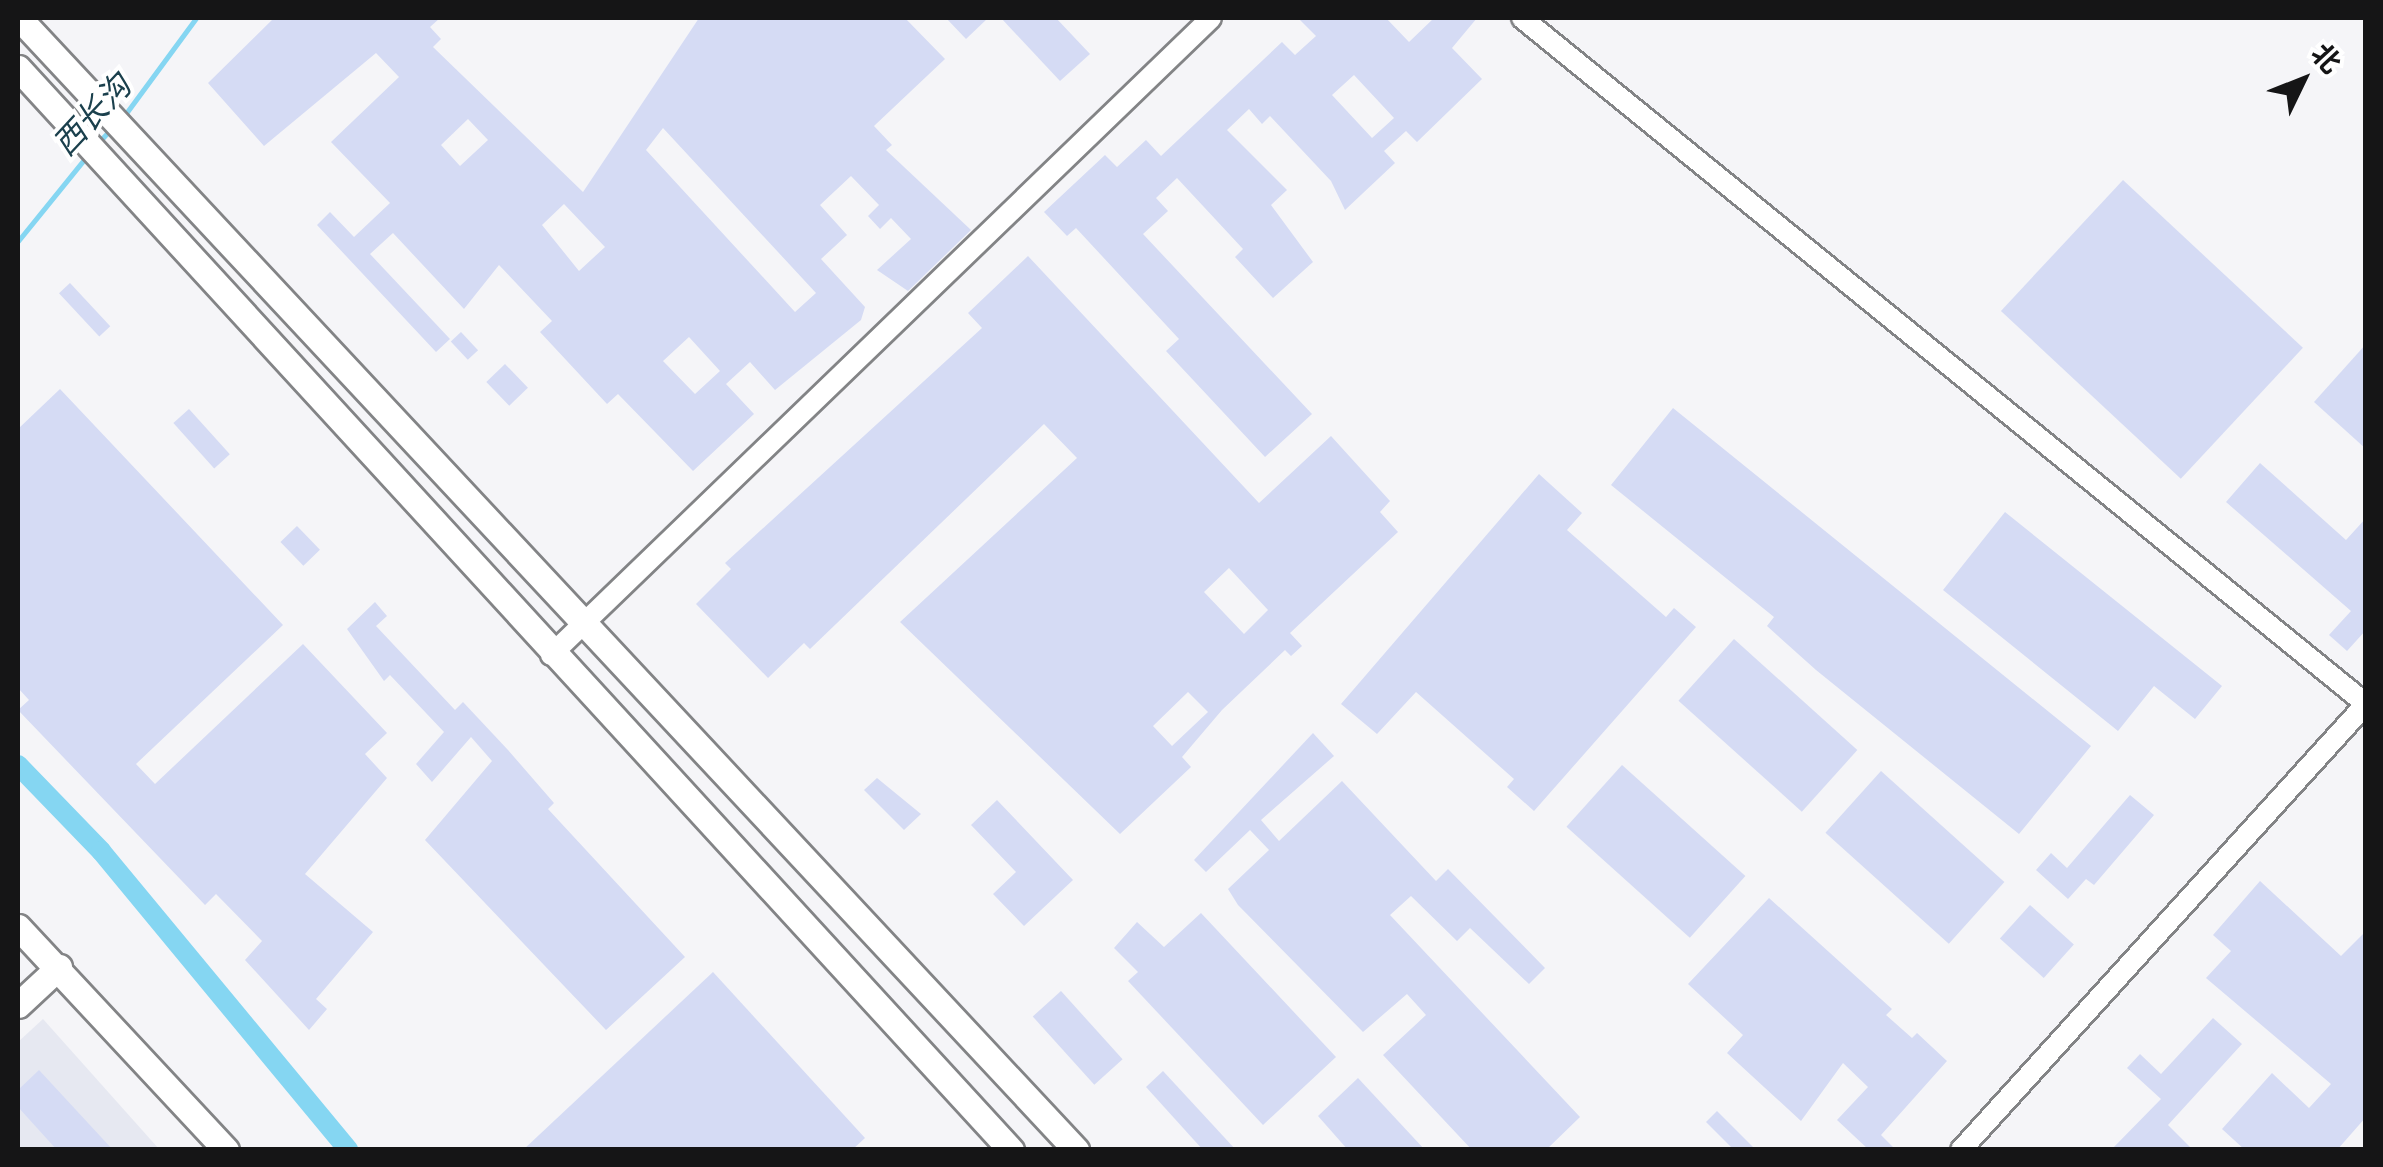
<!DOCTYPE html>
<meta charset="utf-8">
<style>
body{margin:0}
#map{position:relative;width:2383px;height:1167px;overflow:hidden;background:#f5f5f8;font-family:"Alegreya Sans","Noto Sans SC",sans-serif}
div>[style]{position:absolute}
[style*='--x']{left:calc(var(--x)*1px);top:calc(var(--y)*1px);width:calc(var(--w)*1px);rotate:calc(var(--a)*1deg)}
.built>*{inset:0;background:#e6e8f1}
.stream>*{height:5px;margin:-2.5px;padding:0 2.5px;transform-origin:2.5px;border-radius:2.5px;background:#85d6f2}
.canal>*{height:20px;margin:-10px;padding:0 10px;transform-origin:10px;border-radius:10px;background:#85d6f2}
.building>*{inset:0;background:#d5dbf4;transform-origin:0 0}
.roads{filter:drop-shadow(2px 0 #838486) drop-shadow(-2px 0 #838486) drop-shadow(0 2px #838486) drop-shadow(0 -2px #838486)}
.minor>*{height:20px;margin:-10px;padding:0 10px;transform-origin:10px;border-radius:10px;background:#fff}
.tertiary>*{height:25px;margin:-12.5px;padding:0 12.5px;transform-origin:12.5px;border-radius:12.5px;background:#fff}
span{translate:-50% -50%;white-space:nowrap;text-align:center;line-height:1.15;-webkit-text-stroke:8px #fff;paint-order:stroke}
.water-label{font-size:32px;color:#1b404d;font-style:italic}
.frame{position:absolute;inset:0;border:20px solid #151516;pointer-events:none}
.north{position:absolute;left:2253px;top:30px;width:100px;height:100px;-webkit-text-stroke:8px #fff;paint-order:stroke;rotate:47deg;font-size:28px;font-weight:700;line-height:40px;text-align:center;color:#151516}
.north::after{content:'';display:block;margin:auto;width:35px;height:45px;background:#151516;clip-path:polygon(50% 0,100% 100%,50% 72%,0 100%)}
</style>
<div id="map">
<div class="built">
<div style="clip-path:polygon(43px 1019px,159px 1149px,18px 1149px,18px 1042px)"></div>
</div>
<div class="stream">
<div style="--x:124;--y:116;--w:122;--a:-53.7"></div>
<div style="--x:96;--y:145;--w:25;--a:-47"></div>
<div style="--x:18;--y:241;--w:108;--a:-51"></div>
</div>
<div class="canal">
<div style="--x:18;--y:765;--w:120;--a:46"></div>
<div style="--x:101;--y:851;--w:388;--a:50.4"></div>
</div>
<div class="building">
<div style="clip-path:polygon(evenodd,274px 18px,440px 18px,430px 27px,441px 39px,433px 47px,583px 192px,699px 18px,905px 18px,945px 59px,874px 126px,892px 145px,886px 150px,971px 230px,908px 291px,877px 270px,911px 239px,891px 218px,880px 229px,868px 216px,879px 205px,851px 176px,820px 205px,847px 235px,821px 259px,865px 307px,861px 320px,775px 390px,750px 362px,726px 384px,754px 414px,693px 471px,618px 394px,607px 404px,540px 332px,552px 321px,499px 265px,464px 309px,393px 233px,370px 254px,450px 339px,436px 352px,317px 225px,330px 212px,354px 237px,390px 203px,331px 142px,399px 77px,376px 53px,264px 146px,208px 83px,274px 18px,468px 119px,488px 140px,460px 166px,441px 145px,468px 119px,274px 18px,663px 128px,816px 293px,795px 312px,646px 150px,663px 128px,274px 18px,564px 204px,605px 247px,579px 271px,542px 225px,564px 204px,274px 18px,689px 337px,720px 371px,695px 394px,663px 361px,689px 337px)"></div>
<div style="clip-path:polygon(946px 18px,988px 18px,966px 39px)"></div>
<div style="clip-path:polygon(1001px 18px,1056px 18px,1090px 54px,1060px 81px)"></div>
<div style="clip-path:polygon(evenodd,1298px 18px,1386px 18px,1409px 42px,1434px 18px,1477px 18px,1452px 48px,1482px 79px,1417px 142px,1406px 131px,1384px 151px,1395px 163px,1345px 210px,1331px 181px,1270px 116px,1262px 124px,1249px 109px,1227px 130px,1287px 190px,1271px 205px,1313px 262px,1273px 298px,1235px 257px,1243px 249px,1177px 178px,1156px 198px,1168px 211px,1143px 234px,1312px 414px,1265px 457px,1166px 351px,1179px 339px,1076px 228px,1067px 236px,1044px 212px,1105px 155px,1117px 167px,1146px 140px,1161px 156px,1282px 42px,1295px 55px,1316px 36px,1298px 18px,1354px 75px,1394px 118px,1372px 138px,1332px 95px,1354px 75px)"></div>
<div style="left:2123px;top:180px;width:246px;height:179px;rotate:43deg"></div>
<div style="clip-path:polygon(evenodd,1028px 256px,1259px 503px,1331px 436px,1390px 501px,1380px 512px,1398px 532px,1290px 633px,1302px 646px,1291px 656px,1285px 650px,1222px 710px,1182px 757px,1191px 767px,1120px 834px,900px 622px,1077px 458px,1044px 424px,810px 649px,804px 643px,768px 678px,696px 604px,731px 569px,725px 563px,982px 328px,968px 313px,1028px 256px,1229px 568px,1268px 610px,1244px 634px,1204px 592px,1229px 568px,1028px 256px,1188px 692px,1208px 712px,1172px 746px,1153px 726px,1188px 692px)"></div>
<div style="left:70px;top:283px;width:59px;height:15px;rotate:47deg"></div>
<div style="left:461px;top:332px;width:25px;height:14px;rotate:47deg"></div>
<div style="clip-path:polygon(2366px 344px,2366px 449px,2314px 402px)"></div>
<div style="left:505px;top:364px;width:33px;height:26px;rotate:46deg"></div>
<div style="clip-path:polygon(60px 389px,283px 625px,136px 764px,155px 784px,303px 644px,387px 733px,365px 754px,387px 778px,305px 874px,373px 932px,316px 999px,327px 1009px,309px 1030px,245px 960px,262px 941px,216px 894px,205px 905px,18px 710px,29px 700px,18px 688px,18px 429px)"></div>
<div style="clip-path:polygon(1673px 408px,2091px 746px,2019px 834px,1816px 670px,1767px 626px,1774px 617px,1611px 485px)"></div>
<div style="left:189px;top:409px;width:61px;height:21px;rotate:48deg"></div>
<div style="clip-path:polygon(2260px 463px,2346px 540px,2366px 518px,2366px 630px,2347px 651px,2329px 635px,2351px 611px,2226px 502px)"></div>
<div style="clip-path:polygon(1539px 474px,1582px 513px,1567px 530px,1666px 617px,1674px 608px,1696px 627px,1534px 811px,1507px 787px,1514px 779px,1416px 692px,1377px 734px,1341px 704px)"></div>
<div style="clip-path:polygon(2005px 512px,2222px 686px,2195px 719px,2154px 686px,2118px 731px,1943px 590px)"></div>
<div style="left:297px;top:526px;width:33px;height:23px;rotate:46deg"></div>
<div style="clip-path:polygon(375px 602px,387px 616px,376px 626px,455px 710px,463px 702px,508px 750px,554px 803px,548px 809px,685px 957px,606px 1030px,425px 840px,492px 761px,471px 737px,432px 782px,416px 764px,444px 732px,390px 675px,384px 681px,347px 629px)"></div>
<div style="left:1734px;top:639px;width:166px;height:83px;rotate:42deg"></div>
<div style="clip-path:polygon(1313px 733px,1334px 756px,1261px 820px,1279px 841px,1342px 781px,1436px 881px,1448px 869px,1545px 968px,1529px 984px,1470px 928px,1457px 941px,1411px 896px,1390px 915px,1580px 1117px,1546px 1150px,1472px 1150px,1383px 1055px,1426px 1015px,1407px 994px,1363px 1032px,1238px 905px,1228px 889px,1269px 850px,1250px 830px,1206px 872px,1194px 860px)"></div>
<div style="left:1622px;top:765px;width:166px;height:83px;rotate:42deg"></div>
<div style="left:1881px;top:771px;width:166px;height:83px;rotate:42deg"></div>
<div style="clip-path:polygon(877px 778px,921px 814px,904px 830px,864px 790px)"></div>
<div style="clip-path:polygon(2130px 795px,2154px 815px,2094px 885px,2086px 879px,2068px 899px,2036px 870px,2051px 853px,2067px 868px)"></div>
<div style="clip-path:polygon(997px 800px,1073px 880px,1024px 926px,993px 894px,1016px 872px,971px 825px)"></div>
<div style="clip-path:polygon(2260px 881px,2341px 956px,2366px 931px,2366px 1117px,2337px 1150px,2245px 1150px,2222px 1129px,2272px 1073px,2309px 1108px,2331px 1084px,2206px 978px,2231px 951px,2213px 935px)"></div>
<div style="clip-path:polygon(1769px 898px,1892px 1009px,1886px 1015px,1912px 1038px,1917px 1033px,1947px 1061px,1881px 1135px,1896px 1150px,1869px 1150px,1837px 1120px,1868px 1087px,1843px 1063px,1801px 1121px,1727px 1053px,1743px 1035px,1688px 984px)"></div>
<div style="left:2030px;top:905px;width:59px;height:45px;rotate:42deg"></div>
<div style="clip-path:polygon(1201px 913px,1336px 1057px,1263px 1125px,1128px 981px,1138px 972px,1114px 948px,1137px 922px,1164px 947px)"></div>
<div style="clip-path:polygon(713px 972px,865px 1138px,852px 1150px,523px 1150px)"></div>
<div style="left:1061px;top:991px;width:92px;height:38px;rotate:48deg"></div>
<div style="clip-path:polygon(2213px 1018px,2242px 1044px,2168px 1125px,2193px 1150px,2111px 1150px,2161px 1099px,2127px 1068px,2140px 1054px,2161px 1074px)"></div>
<div style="clip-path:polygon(39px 1070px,113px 1150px,57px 1150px,18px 1107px,18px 1090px)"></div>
<div style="clip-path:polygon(1163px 1071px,1236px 1150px,1203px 1150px,1146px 1087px)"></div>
<div style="clip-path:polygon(1358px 1078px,1425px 1150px,1348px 1150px,1318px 1116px)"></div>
<div style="clip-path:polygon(1717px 1111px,1756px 1150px,1734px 1150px,1706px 1122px)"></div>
</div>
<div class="roads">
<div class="minor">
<div style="--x:1522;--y:18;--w:1088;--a:39.1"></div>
<div style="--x:551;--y:655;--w:917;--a:-43.98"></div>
<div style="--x:1961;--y:1150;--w:602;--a:-47.76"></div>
</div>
<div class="tertiary">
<div style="--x:19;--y:18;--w:1549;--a:46.96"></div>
<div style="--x:18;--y:68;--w:1469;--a:47.46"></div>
<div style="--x:18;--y:927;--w:305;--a:47"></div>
<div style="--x:18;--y:1005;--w:56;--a:-42.8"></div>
</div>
</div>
<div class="water-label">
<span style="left:93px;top:116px;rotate:-47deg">西长沟</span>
</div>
<div class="frame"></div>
<div class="north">北</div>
</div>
